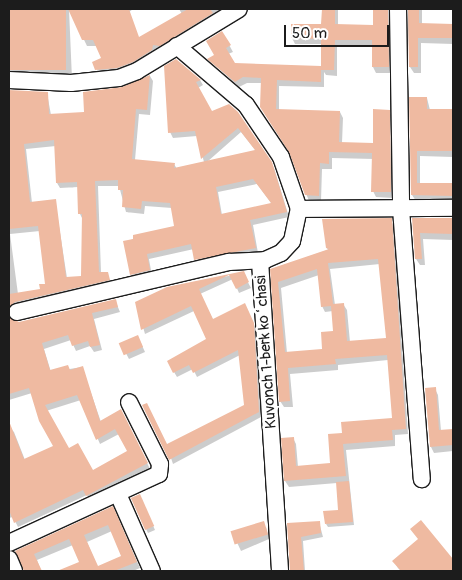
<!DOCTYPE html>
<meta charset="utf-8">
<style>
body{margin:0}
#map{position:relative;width:462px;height:580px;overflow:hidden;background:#fff;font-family:Pangolin,sans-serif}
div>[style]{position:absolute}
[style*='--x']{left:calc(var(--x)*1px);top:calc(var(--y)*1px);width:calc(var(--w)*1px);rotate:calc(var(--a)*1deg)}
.shadow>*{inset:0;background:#0003}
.building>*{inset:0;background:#efbaa1;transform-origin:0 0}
.roads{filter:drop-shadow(1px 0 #1c1c1c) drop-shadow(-1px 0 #1c1c1c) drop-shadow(0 1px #1c1c1c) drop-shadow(0 -1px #1c1c1c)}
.minor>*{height:16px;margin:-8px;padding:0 8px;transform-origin:8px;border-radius:8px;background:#fff}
span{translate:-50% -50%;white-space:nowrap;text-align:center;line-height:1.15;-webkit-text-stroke:5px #fff;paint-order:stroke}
.street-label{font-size:15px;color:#1c1c1c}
.frame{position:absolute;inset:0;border:10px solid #1c1c1c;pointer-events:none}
.scale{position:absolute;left:284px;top:25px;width:105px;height:22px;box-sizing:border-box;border:2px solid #1c1c1c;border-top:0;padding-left:6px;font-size:15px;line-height:18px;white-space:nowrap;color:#1c1c1c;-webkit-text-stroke:4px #fff;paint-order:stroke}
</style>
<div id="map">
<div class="shadow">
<div style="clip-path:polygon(9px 9px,69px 9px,72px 79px,50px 78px,48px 73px,9px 73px)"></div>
<div style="clip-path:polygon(69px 9px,133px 9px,128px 13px,139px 39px,182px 14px,179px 9px,235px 9px,155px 56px,100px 76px,97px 70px,103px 59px,97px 46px,87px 46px)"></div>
<div style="clip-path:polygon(323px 9px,338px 9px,338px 26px,374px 26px,374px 9px,394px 9px,392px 73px,376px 73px,373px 67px,373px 46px,337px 45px,337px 76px,326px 75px,324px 72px,324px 87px,279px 86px,279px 110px,340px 112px,343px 118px,342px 143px,374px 144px,389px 111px,392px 117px,393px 198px,376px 197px,373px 191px,374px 159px,332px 158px,332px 169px,322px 169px,321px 201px,309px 201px,262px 83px,247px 83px,239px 87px,209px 59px,216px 56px,222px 32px,233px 52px,228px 54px,234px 64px,322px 67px,323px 44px,295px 44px,292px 38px,292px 25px,323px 26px)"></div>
<div style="clip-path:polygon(407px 9px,422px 9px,422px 25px,453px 25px,453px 44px,421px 43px,421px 73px,414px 73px,410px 67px)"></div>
<div style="clip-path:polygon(evenodd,165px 67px,200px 80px,203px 85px,198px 88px,211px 112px,229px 105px,274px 168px,289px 217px,253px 225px,258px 253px,199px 265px,194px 249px,149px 259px,152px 276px,134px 280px,124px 242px,176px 227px,172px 208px,145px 206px,144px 214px,126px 212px,119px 186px,98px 186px,101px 273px,107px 274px,112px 285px,18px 307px,10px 316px,11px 320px,19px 323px,115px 300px,120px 312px,94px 319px,102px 350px,94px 352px,90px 346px,76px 351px,71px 340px,44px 349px,51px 372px,82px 367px,101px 422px,124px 416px,150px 469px,90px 501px,87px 495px,18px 527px,13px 517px,9px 518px,9px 427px,14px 432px,25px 460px,55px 446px,32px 393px,9px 400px,9px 357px,16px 355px,9px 338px,9px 91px,47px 93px,51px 115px,85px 113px,123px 89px,150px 76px,153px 81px,150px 115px,139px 114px,135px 160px,174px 164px,177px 169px,204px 162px,197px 136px,173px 138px,170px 132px,165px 67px,241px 132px,256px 151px,207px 162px,241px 132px,165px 67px,56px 146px,57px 183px,60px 188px,78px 187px,80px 214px,83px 220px,82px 277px,67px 278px,55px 200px,32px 203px,26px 149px,56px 146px,165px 67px,257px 184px,272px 204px,222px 215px,218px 192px,257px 184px,165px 67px,40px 231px,46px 285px,41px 290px,18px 294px,10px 234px,40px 231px,165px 67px,81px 400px,100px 444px,119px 434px,129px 451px,93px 472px,68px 449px,46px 411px,81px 400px)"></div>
<div style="clip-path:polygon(411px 98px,427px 98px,430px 110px,453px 110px,453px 157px,420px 156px,420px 184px,453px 184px,453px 202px,416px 201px,412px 195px)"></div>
<div style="clip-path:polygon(453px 218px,453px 240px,423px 239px,425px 265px,420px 265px,416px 259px,413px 219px)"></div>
<div style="clip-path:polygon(evenodd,391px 220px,394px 226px,408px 434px,395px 435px,395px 446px,346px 450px,354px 525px,328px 527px,326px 524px,340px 511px,337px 483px,289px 487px,285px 481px,283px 439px,293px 438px,296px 444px,298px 467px,332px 464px,344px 434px,393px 419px,388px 360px,338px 365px,338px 370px,290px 374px,293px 407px,284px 407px,280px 401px,272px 269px,328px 250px,327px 248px,391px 220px,380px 264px,387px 339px,350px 342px,347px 310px,343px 304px,335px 305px,330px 269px,380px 264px,391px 220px,319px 275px,322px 306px,325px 312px,333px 311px,334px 332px,324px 350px,287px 353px,281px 288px,319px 275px)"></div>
<div style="clip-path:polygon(243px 273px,251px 288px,239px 293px,233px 279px,200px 294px,213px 320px,247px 310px,256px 329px,261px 417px,173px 464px,167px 446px,245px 406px,240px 355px,197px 377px,193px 369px,177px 377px,174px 372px,208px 340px,194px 311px,145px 334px,136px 303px,168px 288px)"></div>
<div style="clip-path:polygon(140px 341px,145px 352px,129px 359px,121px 344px)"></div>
<div style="clip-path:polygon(426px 389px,435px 389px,438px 395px,441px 431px,453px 431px,453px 451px,434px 453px,431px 447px)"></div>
<div style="clip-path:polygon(142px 500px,155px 530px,148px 533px,146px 529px)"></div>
<div style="clip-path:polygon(evenodd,116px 514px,140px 568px,133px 571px,60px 571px,81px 562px,73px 545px,37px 560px,41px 571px,25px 571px,17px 552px,116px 514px,112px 531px,123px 557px,98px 568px,87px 542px,112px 531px)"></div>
<div style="clip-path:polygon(319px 522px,323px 537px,303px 541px,305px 571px,291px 571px,288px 525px)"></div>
<div style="clip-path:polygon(421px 522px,453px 561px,453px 571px,401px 571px,398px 568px,394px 561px,419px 540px)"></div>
<div style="clip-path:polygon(266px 527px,269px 539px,241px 551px,234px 536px)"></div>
</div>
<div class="building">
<div style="left:9px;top:9px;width:57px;height:61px"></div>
<div style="clip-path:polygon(68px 9px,129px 9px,139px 37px,188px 9px,210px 9px,213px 13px,160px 46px,153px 45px,152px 50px,133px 62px,117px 68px,95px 70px,92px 62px,101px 58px,93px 40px,82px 40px)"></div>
<div style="clip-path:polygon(322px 9px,335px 9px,335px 24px,373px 25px,373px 9px,388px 9px,389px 67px,372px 67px,372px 40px,335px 40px,334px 70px,321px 70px,321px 39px,291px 38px,291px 24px,321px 24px)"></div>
<div style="clip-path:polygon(408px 9px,419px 9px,419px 23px,453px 24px,453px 38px,418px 38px,418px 67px,409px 67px)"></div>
<div style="clip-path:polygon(222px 31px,231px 45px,226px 48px,235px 63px,321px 66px,321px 82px,277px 80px,276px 109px,340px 111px,339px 142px,373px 143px,373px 109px,390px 110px,391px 192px,371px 192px,372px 153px,329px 152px,329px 164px,320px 163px,319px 196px,305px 195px,289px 152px,260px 107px,261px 78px,243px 77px,235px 82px,207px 59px,214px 55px,206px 41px)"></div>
<div style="clip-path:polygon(evenodd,176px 59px,201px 80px,196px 82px,212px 111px,229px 104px,238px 112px,272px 162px,287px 212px,250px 220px,256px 248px,194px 260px,191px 244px,147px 254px,150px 270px,130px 275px,123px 241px,133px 239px,133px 235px,174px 226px,170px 203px,142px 201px,141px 209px,122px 207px,123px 190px,118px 190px,118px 180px,95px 181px,99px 272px,108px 272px,110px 280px,15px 302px,9px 307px,9px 294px,40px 289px,39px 284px,45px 284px,38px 226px,9px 229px,9px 90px,48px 92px,49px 114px,84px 112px,83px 92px,122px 87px,150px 75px,147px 110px,136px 109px,132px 159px,175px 163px,174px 168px,255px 150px,238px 128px,201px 159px,195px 131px,168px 133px,164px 66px,176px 59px,54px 140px,56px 183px,77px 182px,78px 214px,82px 214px,81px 276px,66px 277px,56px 199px,30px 202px,24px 144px,54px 140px,176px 59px,253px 179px,271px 203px,221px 214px,216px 187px,253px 179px)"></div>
<div style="clip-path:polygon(409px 97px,427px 97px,427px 109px,453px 109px,453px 151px,417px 151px,417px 183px,453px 183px,453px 196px,411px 195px)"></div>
<div style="clip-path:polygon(evenodd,392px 218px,406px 429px,392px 430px,393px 440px,343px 444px,346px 476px,284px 481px,281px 438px,294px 437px,296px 466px,330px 463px,328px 434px,342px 433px,341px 422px,392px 418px,387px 355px,335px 359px,336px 364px,288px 368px,290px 401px,279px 402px,270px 269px,329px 249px,326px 248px,322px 219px,392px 218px,378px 259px,386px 338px,347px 341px,344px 303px,333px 304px,328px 263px,378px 259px,392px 218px,317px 269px,321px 307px,331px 306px,333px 331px,321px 332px,322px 349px,285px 352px,278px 282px,317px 269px)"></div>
<div style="clip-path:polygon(412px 218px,453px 218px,453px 234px,420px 233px,422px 259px,415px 259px)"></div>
<div style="clip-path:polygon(244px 271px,249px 282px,236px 289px,229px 275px,199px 289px,213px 319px,245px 303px,254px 323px,259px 412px,169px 460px,142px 405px,147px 403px,167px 444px,244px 405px,238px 350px,193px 373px,189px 365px,173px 373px,167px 361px,206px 339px,191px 306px,141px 330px,135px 302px,167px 287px)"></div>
<div style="clip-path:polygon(evenodd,116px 299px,118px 307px,92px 313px,100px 345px,90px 347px,88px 341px,72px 346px,68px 335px,42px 343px,50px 370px,68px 365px,70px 370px,83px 366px,100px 421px,121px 409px,148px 463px,86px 496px,83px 490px,14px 523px,9px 510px,9px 421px,24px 459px,53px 446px,39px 421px,29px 388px,9px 394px,9px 317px,19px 322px,116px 299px,77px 395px,96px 440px,115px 429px,127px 451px,93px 470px,78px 443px,69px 448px,45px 405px,77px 395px)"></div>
<div style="left:138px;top:335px;width:13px;height:21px;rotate:67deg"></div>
<div style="clip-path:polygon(436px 387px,439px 430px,453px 429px,453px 445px,430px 447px,425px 388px)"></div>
<div style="clip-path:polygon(349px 481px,353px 522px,325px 524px,323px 511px,338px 510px,336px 482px)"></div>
<div style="left:140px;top:494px;width:35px;height:10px;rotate:66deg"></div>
<div style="clip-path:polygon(evenodd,113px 506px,137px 562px,114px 571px,57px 571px,79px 562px,69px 539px,34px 554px,42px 571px,24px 571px,15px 551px,113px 506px,108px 525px,121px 556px,98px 566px,84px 535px,108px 525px)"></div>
<div style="clip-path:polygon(421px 520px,453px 559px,453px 571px,401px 571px,392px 561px,418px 539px,410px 529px)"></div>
<div style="left:264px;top:521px;width:14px;height:35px;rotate:73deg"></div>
<div style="clip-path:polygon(320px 521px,321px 533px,301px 537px,304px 571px,290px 571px,287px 523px)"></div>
</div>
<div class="roads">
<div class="minor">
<div style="--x:398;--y:9;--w:200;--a:89.1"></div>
<div style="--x:401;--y:209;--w:271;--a:85.6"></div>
<div style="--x:9;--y:80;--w:62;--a:2.8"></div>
<div style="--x:71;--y:83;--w:48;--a:-5.9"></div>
<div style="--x:119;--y:78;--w:19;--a:-21"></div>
<div style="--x:137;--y:71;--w:119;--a:-31.3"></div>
<div style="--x:299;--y:209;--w:154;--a:-0.4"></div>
<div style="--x:260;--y:261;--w:311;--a:86.3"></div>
<div style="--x:17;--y:312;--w:218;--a:-13.3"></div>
<div style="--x:229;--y:262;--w:36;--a:-3"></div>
<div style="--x:265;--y:260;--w:17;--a:-24"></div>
<div style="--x:281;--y:253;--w:16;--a:-47"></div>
<div style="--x:292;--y:241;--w:33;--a:-78"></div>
<div style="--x:299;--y:209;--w:55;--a:-109.1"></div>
<div style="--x:281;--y:157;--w:63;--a:-123.9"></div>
<div style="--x:246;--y:105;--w:91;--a:-139.5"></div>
<div style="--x:118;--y:494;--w:84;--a:66.2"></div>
<div style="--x:9;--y:543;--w:165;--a:-24.7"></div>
<div style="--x:159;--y:474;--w:10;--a:-84"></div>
<div style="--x:160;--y:464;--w:69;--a:-116.6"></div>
<div style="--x:9;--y:559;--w:13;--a:67"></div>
</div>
</div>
<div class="street-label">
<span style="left:266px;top:352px;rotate:-94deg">Kuvonch 1-berk koʻchasi</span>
</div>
<div class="frame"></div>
<div class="scale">50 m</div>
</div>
